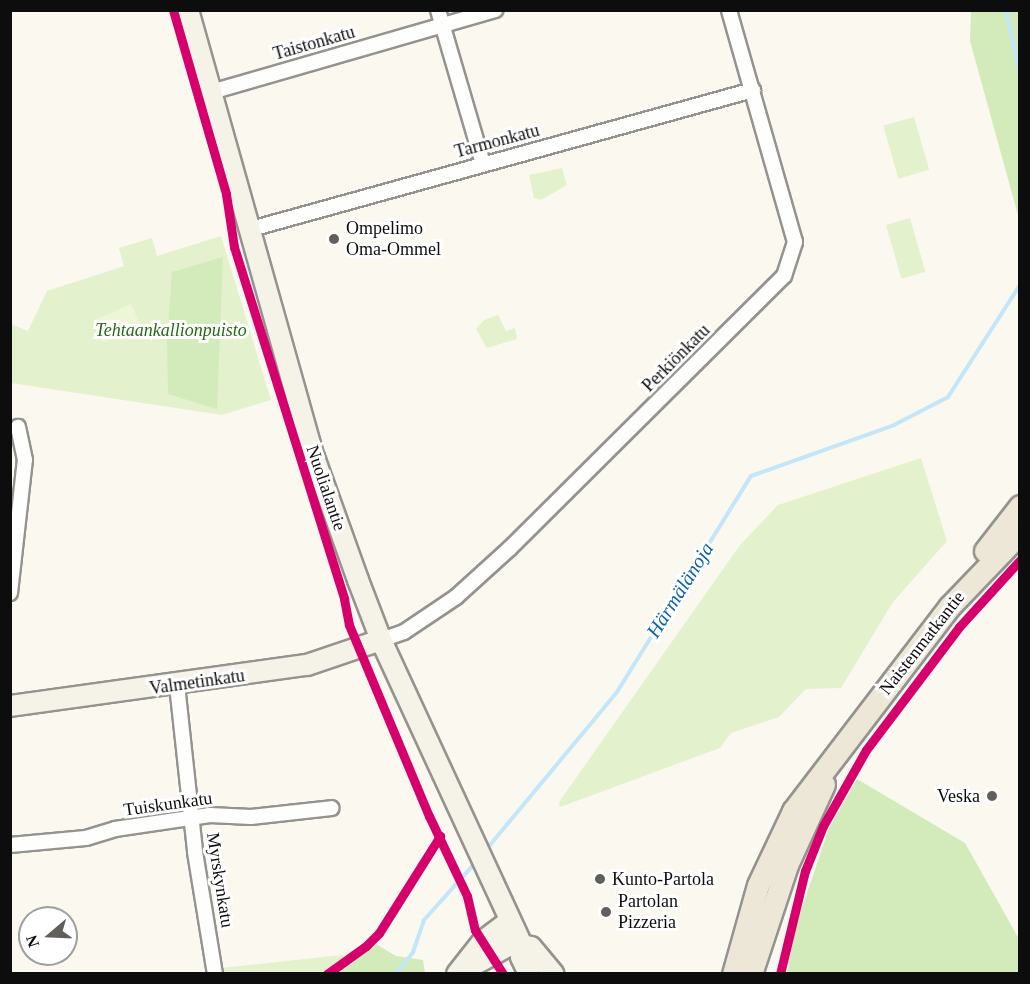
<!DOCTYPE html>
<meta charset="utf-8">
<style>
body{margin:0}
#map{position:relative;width:1030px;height:984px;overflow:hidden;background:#fbf8f0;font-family:"Times New Roman",serif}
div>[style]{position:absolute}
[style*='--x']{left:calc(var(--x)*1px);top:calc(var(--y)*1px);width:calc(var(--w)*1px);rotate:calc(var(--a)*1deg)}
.green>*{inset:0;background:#e3f2cd;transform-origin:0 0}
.forest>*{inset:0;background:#d3ebbb}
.pitch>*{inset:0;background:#eef6d8;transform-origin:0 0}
.stream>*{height:4px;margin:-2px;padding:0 2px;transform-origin:2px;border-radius:2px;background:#c3e6f9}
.roads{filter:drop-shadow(2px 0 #94938f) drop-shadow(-2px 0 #94938f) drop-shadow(0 2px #94938f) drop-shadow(0 -2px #94938f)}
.street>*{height:14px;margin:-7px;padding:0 7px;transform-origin:7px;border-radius:7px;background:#fefefd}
.secondary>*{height:20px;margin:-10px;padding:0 10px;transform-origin:10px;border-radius:10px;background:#f5f3e8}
.primary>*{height:21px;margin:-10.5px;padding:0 10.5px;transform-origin:10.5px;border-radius:10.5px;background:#ede7d7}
.cycleway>*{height:9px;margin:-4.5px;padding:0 4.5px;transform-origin:4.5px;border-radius:4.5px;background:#d6006c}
.dots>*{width:16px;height:16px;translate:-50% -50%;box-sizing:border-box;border:3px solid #fff;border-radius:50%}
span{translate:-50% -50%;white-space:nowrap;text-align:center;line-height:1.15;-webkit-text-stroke:6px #fff;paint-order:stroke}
.street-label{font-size:18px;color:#0d0d0d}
.poi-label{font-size:18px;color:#0d0d0d}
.left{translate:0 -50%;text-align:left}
.right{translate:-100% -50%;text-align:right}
.park-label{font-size:18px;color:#276b16;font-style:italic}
.water-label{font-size:20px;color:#0964ab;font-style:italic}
.frame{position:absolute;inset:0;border:12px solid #0d0d0d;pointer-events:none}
.north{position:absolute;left:18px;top:906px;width:60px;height:60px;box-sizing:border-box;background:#fff;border:2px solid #9e9e9e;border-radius:50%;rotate:251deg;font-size:16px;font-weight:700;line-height:24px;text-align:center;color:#0d0d0d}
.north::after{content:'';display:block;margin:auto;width:21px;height:27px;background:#605f5c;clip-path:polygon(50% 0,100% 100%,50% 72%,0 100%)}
</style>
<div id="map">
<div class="green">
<div style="left:914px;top:117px;width:55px;height:32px;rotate:74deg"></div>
<div style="clip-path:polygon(562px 168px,567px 185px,541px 200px,534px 198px,529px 175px)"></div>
<div style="left:910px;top:218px;width:56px;height:25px;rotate:74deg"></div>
<div style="clip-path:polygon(221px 236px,271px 400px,222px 415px,11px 383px,11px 324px,28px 331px,47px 291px,124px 266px,119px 248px,152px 238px,157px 256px)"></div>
<div style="clip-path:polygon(498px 315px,506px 331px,515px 328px,517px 339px,487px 348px,476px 329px,484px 320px)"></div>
<div style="clip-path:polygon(921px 458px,947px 541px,893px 602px,841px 688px,806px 689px,779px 717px,731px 733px,720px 748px,560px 807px,559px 802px,740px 545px,778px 505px)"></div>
<div style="clip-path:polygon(342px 955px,351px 966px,340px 974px,221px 974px,221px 968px)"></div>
</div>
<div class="forest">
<div style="clip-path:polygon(971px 11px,1019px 11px,1019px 219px,970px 41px)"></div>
<div style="clip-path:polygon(223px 257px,217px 409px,168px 394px,167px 339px,172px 272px)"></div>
<div style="clip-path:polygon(857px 779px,965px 843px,1019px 939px,1019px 973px,787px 973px,796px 925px,829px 828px)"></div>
<div style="clip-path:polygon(376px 944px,396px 956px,423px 960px,425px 973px,340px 973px)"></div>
</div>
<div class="pitch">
<div style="left:131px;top:304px;width:24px;height:41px;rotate:66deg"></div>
</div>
<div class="stream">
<div style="--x:1006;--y:10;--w:66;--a:77.7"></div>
<div style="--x:485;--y:851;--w:207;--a:-50.3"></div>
<div style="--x:617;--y:692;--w:254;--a:-58.2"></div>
<div style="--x:751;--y:476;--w:152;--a:-19.6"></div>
<div style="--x:894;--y:425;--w:61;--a:-27.4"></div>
<div style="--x:948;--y:397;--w:133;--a:-57.3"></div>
<div style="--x:396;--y:974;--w:28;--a:-52"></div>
<div style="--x:413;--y:952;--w:34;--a:-71"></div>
<div style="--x:424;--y:920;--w:79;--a:-48.1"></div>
</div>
<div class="roads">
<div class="street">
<div style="--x:438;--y:10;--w:160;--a:73.7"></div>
<div style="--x:211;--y:92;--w:296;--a:-16.1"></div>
<div style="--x:251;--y:229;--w:521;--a:-15.48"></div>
<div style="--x:10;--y:593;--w:134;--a:-83.6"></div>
<div style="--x:25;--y:460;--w:34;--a:-102"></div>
<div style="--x:381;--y:640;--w:24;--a:-19"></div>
<div style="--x:404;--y:632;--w:63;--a:-33.9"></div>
<div style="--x:456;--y:597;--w:73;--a:-42.2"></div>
<div style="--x:510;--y:548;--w:386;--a:-44.8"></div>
<div style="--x:784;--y:276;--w:36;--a:-72"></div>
<div style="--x:795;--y:242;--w:241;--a:-105.9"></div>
<div style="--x:177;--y:685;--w:168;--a:83.8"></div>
<div style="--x:195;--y:852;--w:124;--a:80.7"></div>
<div style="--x:10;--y:845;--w:76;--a:-5.3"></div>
<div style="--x:86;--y:838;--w:30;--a:-17"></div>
<div style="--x:115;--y:829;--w:96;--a:-8.4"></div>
<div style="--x:210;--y:815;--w:41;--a:2.8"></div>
<div style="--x:251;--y:817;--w:81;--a:-6.3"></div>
</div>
<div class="secondary">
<div style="--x:188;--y:10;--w:464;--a:74.3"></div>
<div style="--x:314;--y:457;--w:131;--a:70.3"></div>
<div style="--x:358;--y:580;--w:64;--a:69"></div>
<div style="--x:381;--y:640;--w:336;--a:65.2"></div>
<div style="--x:522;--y:945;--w:12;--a:95"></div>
<div style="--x:521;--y:957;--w:19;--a:65"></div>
<div style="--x:10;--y:706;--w:300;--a:-7.9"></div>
<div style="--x:307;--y:665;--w:78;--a:-18.7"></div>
<div style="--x:522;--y:945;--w:9;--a:13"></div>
<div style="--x:531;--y:947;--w:35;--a:50"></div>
<div style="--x:459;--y:973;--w:68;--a:-28.8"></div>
<div style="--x:457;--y:974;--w:42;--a:-51.8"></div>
<div style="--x:483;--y:941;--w:34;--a:-37"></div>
</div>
<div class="primary">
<div style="--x:985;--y:551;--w:57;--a:-52.1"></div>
<div style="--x:733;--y:974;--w:92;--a:-74.3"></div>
<div style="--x:758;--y:885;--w:82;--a:-64.7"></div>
<div style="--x:793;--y:811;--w:258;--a:-52.6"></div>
<div style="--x:950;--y:606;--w:101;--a:-46.2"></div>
<div style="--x:751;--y:974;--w:115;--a:-71.7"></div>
<div style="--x:787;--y:865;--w:89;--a:-65.4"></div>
</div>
</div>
<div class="cycleway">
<div style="--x:173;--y:10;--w:191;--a:73.9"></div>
<div style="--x:226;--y:194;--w:54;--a:81.4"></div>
<div style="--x:234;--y:247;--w:369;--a:72.6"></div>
<div style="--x:344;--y:599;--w:26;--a:79"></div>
<div style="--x:349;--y:625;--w:207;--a:67.3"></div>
<div style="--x:429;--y:816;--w:89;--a:64.6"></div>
<div style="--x:467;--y:896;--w:35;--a:77"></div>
<div style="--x:475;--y:930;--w:52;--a:57.5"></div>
<div style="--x:327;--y:974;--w:48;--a:-35.7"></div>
<div style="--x:366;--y:946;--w:18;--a:-45"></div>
<div style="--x:379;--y:933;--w:115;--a:-57.8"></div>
<div style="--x:780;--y:974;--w:106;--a:-76.4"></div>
<div style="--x:805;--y:871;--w:48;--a:-68.2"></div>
<div style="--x:823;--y:826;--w:87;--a:-60.5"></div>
<div style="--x:866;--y:750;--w:154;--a:-52.9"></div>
<div style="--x:959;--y:627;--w:91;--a:-47.7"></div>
</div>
<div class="dots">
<div style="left:334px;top:239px;background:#605f5c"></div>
<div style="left:992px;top:796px;background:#605f5c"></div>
<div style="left:600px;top:879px;background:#605f5c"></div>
<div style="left:606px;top:912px;background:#605f5c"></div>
</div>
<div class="street-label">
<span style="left:314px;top:43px;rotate:-16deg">Taistonkatu</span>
<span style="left:497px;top:141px;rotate:-15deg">Tarmonkatu</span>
<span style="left:676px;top:358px;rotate:-45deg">Perkiönkatu</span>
<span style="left:326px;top:488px;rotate:71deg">Nuolialantie</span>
<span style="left:922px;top:643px;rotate:-52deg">Naistenmatkantie</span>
<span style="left:197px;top:682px;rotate:-8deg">Valmetinkatu</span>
<span style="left:168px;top:804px;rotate:-8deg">Tuiskunkatu</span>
<span style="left:220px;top:880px;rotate:81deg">Myrskynkatu</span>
</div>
<div class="poi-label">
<span class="left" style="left:346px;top:239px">Ompelimo<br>Oma-Ommel</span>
<span class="right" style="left:980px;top:796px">Veska</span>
<span class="left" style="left:612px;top:879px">Kunto-Partola</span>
<span class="left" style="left:618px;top:912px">Partolan<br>Pizzeria</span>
</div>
<div class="park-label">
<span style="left:171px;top:330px">Tehtaankallionpuisto</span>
</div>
<div class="water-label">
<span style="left:680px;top:590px;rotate:-58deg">Härmälänoja</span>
</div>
<div class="frame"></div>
<div class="north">N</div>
</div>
